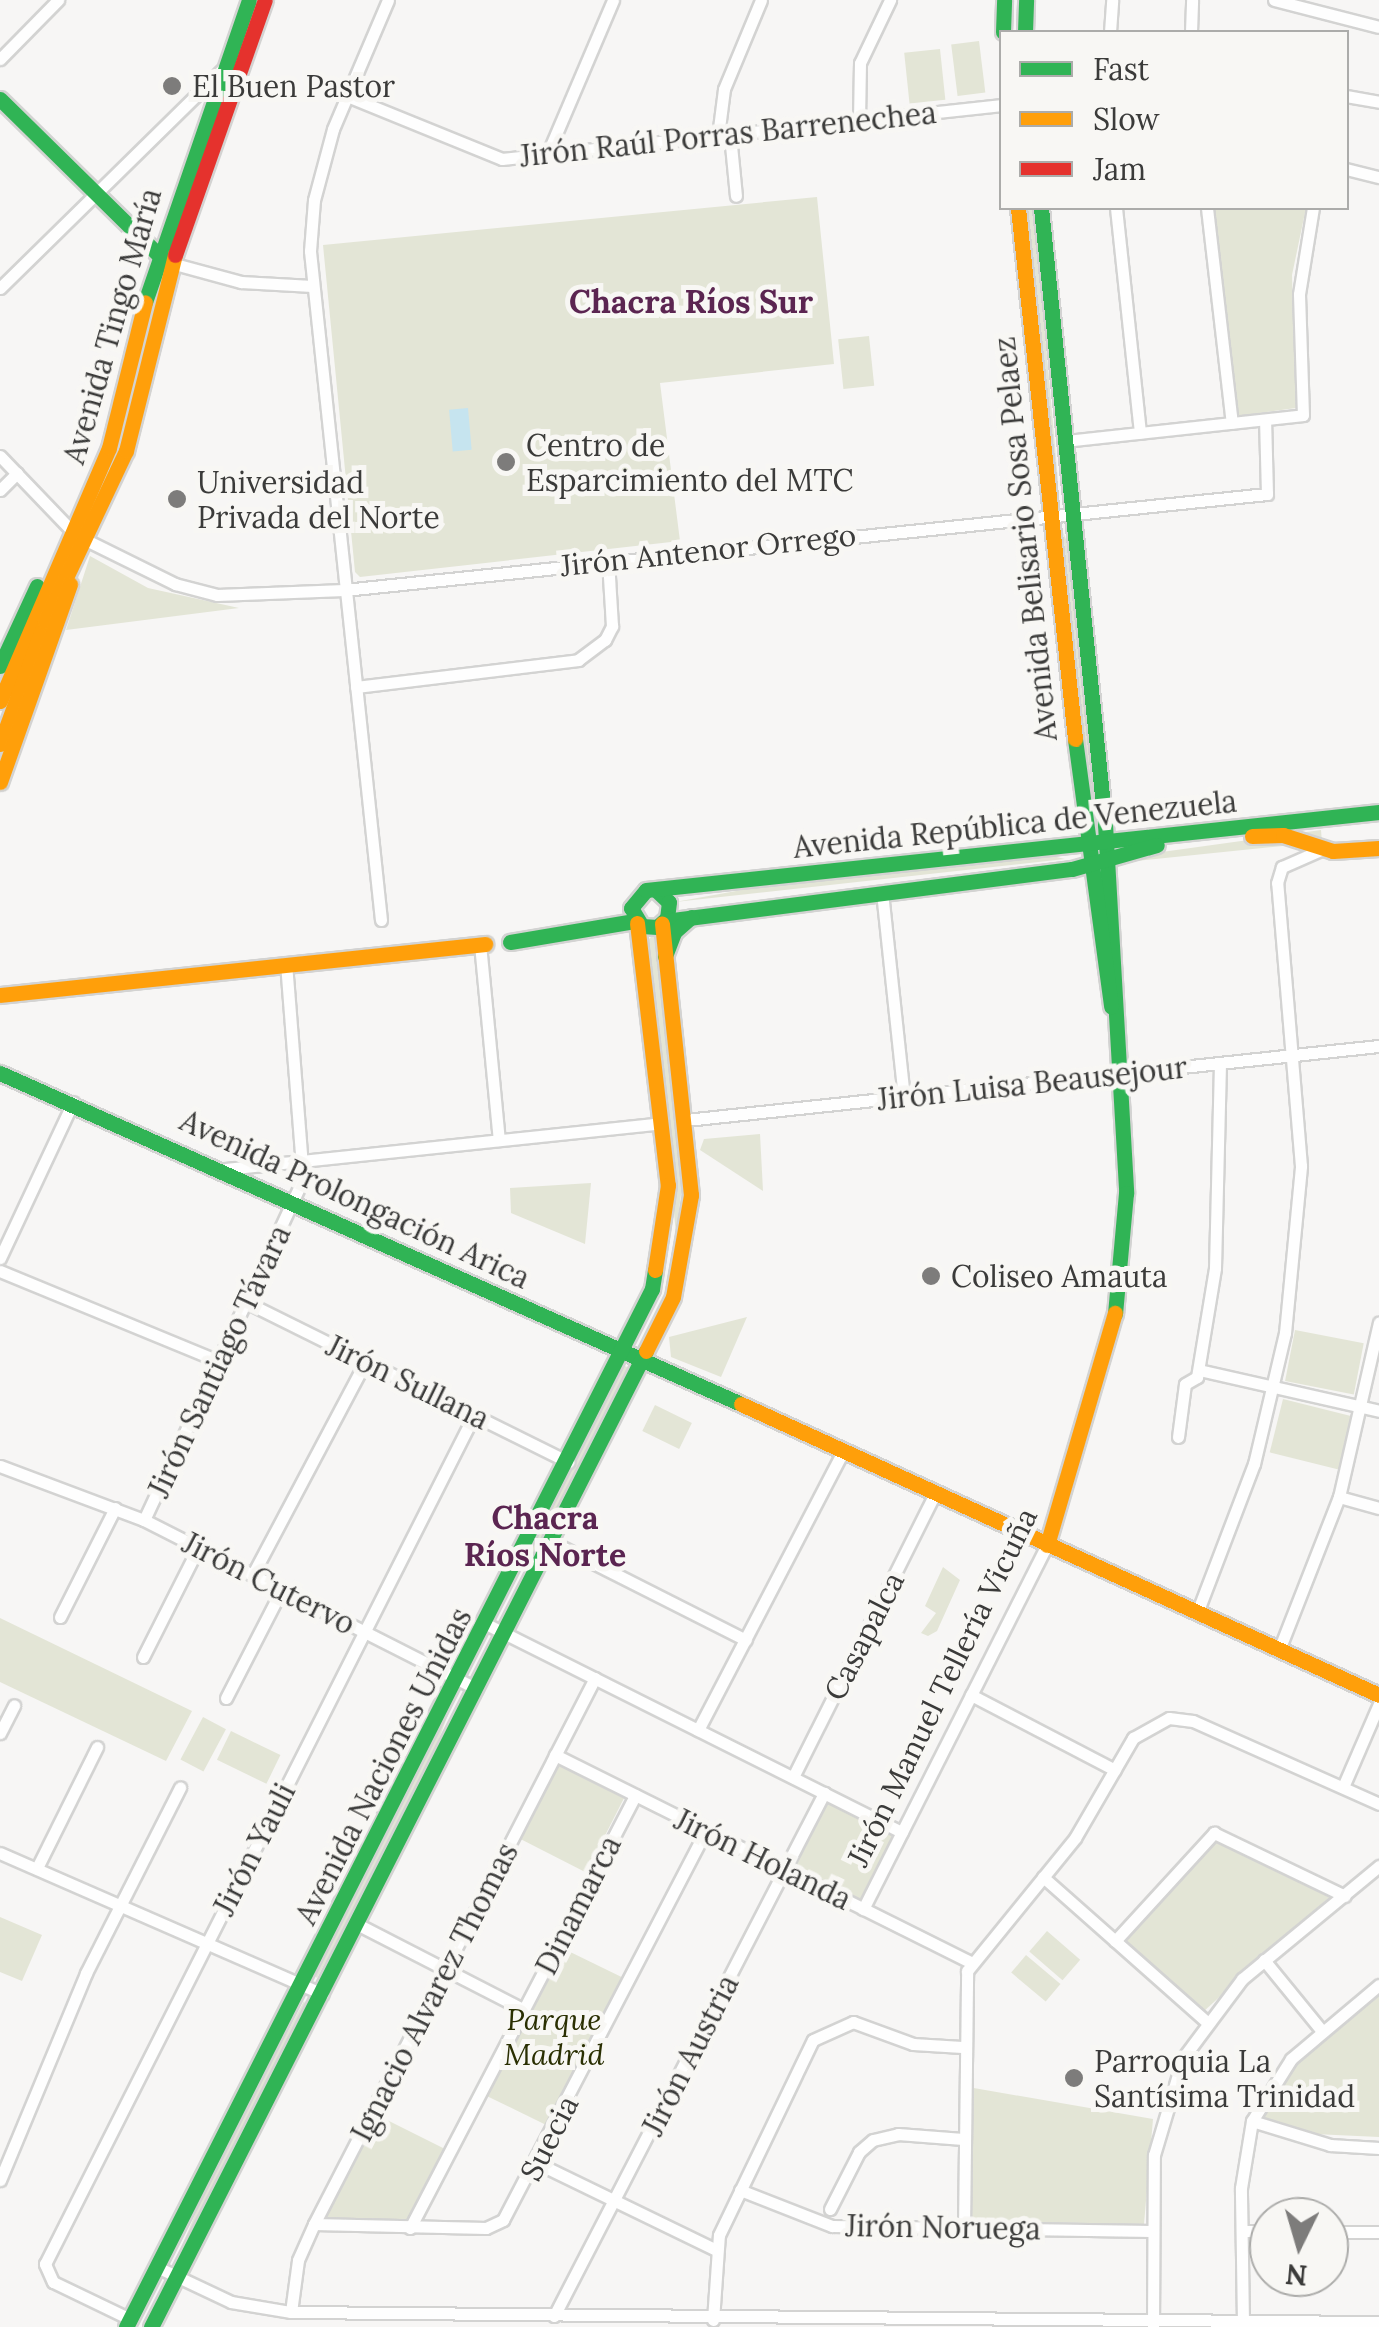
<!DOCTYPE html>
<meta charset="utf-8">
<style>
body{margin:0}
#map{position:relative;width:1379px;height:2327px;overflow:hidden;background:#f7f6f5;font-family:Lora,serif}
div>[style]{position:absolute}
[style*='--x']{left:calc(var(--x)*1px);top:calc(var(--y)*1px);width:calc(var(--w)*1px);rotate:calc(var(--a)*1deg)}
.green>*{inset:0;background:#e3e5d6;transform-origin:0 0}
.water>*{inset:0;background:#c6e4ef;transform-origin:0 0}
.roads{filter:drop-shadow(2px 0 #d3d3d2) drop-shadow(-2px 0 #d3d3d2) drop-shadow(0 2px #d3d3d2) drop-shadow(0 -2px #d3d3d2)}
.street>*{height:11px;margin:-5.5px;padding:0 5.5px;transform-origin:5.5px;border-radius:5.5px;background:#fefefe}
.fast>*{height:15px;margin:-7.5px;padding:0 7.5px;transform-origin:7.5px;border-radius:7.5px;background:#30b455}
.slow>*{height:15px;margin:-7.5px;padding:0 7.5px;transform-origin:7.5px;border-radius:7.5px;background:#ff9f0a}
.jam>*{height:15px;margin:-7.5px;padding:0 7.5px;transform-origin:7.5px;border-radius:7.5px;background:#e5322d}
.dots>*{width:28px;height:28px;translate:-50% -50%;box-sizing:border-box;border:5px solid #f8f7f4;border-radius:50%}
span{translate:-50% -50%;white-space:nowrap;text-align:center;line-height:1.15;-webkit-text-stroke:10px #f8f7f4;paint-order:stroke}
.poi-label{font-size:30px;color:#3b3b3a}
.left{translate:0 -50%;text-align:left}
.street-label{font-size:30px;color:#3b3b3a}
.park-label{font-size:30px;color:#2a2f02;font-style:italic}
.neighbourhood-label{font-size:32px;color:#5b2551;font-weight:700}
.legend{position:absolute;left:999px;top:30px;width:350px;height:180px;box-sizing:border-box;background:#f8f7f4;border:2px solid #acacaa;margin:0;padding:12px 18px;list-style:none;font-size:30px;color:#3b3b3a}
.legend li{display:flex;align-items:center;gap:20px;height:50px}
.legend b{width:50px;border:2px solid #acacaa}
.north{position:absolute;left:1249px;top:2197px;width:100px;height:100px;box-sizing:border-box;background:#f8f7f4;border:2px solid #acacaa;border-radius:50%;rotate:185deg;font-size:28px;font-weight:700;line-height:40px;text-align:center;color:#3b3b3a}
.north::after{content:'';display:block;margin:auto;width:35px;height:45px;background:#7d7c7b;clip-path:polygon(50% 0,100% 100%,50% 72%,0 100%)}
</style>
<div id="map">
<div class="green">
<div style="left:979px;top:41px;width:52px;height:28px;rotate:83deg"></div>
<div style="left:940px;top:49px;width:51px;height:36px;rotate:84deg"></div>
<div style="clip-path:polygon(817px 197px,834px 364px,660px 383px,680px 541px,360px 577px,355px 572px,323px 245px)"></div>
<div style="clip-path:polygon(1025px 208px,1034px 208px,1058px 481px,1054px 481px)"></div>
<div style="clip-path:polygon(1213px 208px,1306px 208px,1292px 275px,1296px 408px,1237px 416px)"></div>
<div style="left:869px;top:336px;width:50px;height:31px;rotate:84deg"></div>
<div style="clip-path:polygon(1063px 532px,1071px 552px,1098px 822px,1090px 822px)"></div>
<div style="clip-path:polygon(90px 556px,148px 588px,239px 608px,66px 630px)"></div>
<div style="clip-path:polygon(1321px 830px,1322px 842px,1136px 861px,1140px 855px)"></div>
<div style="clip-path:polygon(1048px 855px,1065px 859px,675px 902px,780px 883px)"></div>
<div style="clip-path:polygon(654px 934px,683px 1179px,676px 1234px,648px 940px)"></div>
<div style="clip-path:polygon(760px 1134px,763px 1191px,700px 1150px,704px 1139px)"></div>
<div style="clip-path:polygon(591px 1183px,585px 1244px,511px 1213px,510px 1188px)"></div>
<div style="clip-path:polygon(747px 1317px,721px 1377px,671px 1357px,669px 1337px)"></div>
<div style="left:1295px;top:1330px;width:70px;height:52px;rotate:11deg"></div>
<div style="clip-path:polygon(623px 1365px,631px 1369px,529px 1568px,531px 1546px)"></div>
<div style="left:1283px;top:1399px;width:73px;height:55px;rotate:14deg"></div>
<div style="left:655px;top:1405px;width:41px;height:29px;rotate:26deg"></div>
<div style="clip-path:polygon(943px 1567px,960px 1580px,937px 1631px,928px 1636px,921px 1633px,936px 1613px,925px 1606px)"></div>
<div style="clip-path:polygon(0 1618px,192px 1711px,166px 1761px,0 1682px)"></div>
<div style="clip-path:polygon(455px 1696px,428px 1768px,317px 1978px,313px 1974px)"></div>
<div style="left:203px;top:1717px;width:26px;height:48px;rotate:28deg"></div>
<div style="left:231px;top:1731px;width:55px;height:32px;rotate:26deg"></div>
<div style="left:557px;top:1760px;width:77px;height:87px;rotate:27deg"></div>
<div style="left:820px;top:1798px;width:82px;height:77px;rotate:27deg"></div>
<div style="clip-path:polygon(1214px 1837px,1334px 1893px,1203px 2012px,1125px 1943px)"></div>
<div style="clip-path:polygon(0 1917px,42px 1935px,22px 1981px,0 1972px)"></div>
<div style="left:1047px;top:1931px;width:44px;height:27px;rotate:41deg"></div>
<div style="left:560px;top:1947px;width:69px;height:166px;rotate:26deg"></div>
<div style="left:1026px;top:1955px;width:45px;height:23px;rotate:40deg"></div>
<div style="clip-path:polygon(1379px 1990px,1379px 2137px,1314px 2134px,1260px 2119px,1279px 2082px,1337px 2020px)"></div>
<div style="clip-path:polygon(304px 2001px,306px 2007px,181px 2248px,212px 2174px)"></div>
<div style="clip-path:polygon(968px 2087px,1153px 2119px,1144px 2224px,972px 2221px)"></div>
<div style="clip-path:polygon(373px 2113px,445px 2149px,409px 2221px,315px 2224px)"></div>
</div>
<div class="water">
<div style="left:468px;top:408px;width:42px;height:19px;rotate:85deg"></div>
</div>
<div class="roads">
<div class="street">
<div style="--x:1274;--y:0;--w:108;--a:14.4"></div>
<div style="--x:1110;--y:32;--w:32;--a:-86"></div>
<div style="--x:1191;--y:32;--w:32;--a:-88"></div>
<div style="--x:0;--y:59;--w:83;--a:-45.5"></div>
<div style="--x:347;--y:96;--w:167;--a:22.1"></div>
<div style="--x:502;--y:159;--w:503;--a:-6.16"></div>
<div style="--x:1346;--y:96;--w:34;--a:10"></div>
<div style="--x:859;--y:120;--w:57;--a:-89"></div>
<div style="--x:860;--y:63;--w:70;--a:-64.5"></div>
<div style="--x:730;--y:135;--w:61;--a:84.4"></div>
<div style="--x:718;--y:136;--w:47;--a:-82.7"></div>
<div style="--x:724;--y:89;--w:96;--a:-67.4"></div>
<div style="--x:547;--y:155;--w:168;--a:-66.9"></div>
<div style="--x:1346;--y:169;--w:34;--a:14"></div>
<div style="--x:1116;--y:208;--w:226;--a:83.9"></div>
<div style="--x:1207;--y:208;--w:216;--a:83.4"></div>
<div style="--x:171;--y:263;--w:73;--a:15.2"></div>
<div style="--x:241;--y:282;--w:71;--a:3.2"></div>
<div style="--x:0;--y:288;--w:311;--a:-44.5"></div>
<div style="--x:1065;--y:441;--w:239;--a:-6.2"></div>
<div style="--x:1303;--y:415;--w:121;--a:-91.9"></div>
<div style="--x:1299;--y:294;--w:87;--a:-80.8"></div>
<div style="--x:0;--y:456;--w:104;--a:46.2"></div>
<div style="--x:0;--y:490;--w:24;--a:-45"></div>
<div style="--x:84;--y:539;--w:102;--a:26.3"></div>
<div style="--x:175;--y:584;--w:43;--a:14.7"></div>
<div style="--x:217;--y:595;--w:127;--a:-2.3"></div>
<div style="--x:344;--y:590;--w:928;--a:-5.94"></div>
<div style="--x:1267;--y:494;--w:74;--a:-91.5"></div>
<div style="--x:356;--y:687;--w:224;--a:-6.9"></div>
<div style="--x:578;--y:660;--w:34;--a:-37"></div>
<div style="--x:605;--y:640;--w:16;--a:-63"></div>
<div style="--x:612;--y:626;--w:66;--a:-93.5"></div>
<div style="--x:882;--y:892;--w:206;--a:83.9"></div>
<div style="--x:381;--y:920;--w:673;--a:-96.06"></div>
<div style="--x:310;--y:251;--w:51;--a:-85.5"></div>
<div style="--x:314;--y:200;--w:73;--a:-75"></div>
<div style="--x:333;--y:129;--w:140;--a:-66.9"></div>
<div style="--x:480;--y:944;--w:197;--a:84.5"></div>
<div style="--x:686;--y:1120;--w:697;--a:-6.1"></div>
<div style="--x:226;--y:1169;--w:437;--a:-6"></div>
<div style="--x:0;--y:1258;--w:172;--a:-64.9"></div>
<div style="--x:0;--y:1271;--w:236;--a:22.4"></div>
<div style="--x:246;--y:1302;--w:360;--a:26.4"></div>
<div style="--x:1199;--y:1370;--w:185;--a:12.8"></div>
<div style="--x:1178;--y:1437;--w:53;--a:-82.5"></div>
<div style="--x:1185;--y:1384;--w:14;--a:-30"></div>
<div style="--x:1197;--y:1377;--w:110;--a:-80.6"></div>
<div style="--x:1215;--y:1268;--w:205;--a:-88.6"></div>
<div style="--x:0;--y:1466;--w:154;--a:20.6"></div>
<div style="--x:144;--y:1520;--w:373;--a:26.9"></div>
<div style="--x:1339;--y:1497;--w:41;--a:15.4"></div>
<div style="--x:144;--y:1520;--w:376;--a:-65"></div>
<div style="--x:303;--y:1179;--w:215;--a:-94.5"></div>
<div style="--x:552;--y:1542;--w:217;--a:26.8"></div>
<div style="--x:253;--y:1574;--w:241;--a:-62.1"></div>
<div style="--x:1197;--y:1613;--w:160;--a:-69.1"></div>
<div style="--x:1254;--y:1464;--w:135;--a:-76.7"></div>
<div style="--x:1285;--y:1333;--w:168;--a:-84.5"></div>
<div style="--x:1301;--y:1166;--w:284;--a:-94.8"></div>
<div style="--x:1277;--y:883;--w:17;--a:-73"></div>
<div style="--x:1282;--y:867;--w:43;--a:-23.6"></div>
<div style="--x:60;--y:1617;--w:122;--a:-63.2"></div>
<div style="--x:486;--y:1624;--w:465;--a:26.6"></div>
<div style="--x:1279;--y:1650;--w:164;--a:-68.6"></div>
<div style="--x:1339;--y:1497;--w:179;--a:-77.1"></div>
<div style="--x:143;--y:1657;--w:124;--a:-63.2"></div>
<div style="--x:971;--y:1695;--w:162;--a:27.5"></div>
<div style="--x:226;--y:1698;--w:123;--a:-62.8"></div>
<div style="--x:698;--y:1730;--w:312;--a:-62.5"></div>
<div style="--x:0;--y:1733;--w:31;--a:-63"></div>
<div style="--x:555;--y:1755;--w:464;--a:26.5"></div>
<div style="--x:793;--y:1777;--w:317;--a:-63.4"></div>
<div style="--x:1343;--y:1787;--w:90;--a:-66.6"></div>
<div style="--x:0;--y:1853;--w:352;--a:23.6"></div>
<div style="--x:37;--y:1868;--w:135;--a:-63.6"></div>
<div style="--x:1043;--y:1877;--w:217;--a:41.5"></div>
<div style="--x:863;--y:1909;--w:408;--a:-63.2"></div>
<div style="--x:357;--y:1924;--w:188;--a:27.2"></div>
<div style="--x:1115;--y:1941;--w:147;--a:-47.5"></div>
<div style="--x:1214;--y:1833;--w:145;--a:25.7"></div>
<div style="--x:1264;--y:1960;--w:90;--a:50.8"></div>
<div style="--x:1252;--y:2121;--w:82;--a:17.1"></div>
<div style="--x:1330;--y:2145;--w:49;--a:3.5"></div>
<div style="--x:537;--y:2163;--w:197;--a:25.9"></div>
<div style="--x:0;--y:2180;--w:224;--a:-67.4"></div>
<div style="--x:86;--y:1973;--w:208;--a:-63.1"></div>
<div style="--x:740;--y:2190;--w:99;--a:21.4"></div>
<div style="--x:832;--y:2226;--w:320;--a:0.9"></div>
<div style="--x:830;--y:2209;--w:64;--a:-63"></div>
<div style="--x:859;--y:2152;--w:18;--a:-41"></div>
<div style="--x:873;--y:2140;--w:26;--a:-13"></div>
<div style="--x:898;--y:2134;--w:65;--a:4.4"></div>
<div style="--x:314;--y:2224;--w:172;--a:1.3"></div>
<div style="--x:486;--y:2228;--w:19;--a:-25"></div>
<div style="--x:503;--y:2220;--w:440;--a:-62.5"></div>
<div style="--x:410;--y:2228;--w:488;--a:-62.5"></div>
<div style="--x:964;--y:2229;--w:258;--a:-89.3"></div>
<div style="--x:967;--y:1971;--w:171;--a:-50.9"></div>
<div style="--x:1075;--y:1838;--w:116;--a:-59.9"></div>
<div style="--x:1133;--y:1738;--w:41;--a:-29.1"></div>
<div style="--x:1169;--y:1718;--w:24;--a:7"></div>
<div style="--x:1193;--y:1721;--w:204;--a:24"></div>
<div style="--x:1242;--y:2231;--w:27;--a:0"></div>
<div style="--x:1329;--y:2232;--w:50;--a:0"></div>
<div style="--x:157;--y:2267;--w:82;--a:25.3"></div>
<div style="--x:231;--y:2302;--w:61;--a:9.5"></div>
<div style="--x:291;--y:2312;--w:1088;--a:0.53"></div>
<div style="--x:291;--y:2312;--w:52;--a:-82.3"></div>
<div style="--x:298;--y:2260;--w:39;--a:-66"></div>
<div style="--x:314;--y:2224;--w:614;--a:-62.77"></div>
<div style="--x:554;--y:2316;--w:589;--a:-62.69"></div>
<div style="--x:130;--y:2319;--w:85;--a:-154.3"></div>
<div style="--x:53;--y:2282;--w:20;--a:-114"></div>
<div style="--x:45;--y:2264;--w:951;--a:-63.19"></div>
<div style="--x:713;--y:2320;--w:85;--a:-86"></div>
<div style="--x:719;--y:2235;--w:216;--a:-64.3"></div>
<div style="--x:813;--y:2040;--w:44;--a:-24.2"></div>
<div style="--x:853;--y:2022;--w:64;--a:20.1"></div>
<div style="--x:913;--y:2044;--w:49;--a:3.5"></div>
<div style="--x:1243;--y:2322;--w:134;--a:-90.9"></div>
<div style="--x:1241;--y:2188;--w:68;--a:-80.7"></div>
<div style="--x:1252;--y:2121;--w:73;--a:-57.8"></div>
<div style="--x:1291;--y:2059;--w:115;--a:-40.1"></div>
<div style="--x:1153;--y:2327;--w:172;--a:-89.7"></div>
<div style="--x:1154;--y:2155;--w:101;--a:-73.4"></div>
<div style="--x:1183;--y:2058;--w:99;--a:-53.2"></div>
<div style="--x:1242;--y:1979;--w:178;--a:-39.5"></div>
</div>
<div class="fast">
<div style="--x:1003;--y:32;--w:32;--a:-88"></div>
<div style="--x:1025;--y:32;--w:32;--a:-88"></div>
<div style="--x:0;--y:99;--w:228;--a:44.5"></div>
<div style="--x:1041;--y:208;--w:619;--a:84.07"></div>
<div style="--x:1105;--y:824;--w:370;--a:86.7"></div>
<div style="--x:1126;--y:1193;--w:121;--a:95.2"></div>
<div style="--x:145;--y:302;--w:319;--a:-71"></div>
<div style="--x:0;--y:666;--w:88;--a:-65.2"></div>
<div style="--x:1075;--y:739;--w:270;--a:82.3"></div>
<div style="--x:657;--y:891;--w:16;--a:43"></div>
<div style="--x:669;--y:902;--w:16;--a:97"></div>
<div style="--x:667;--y:918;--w:13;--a:138"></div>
<div style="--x:657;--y:927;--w:15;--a:-176"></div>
<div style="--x:642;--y:926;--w:21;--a:-121"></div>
<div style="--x:631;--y:908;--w:23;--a:-50"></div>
<div style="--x:646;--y:890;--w:737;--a:-6.07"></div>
<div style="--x:665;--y:921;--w:410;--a:-7.3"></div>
<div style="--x:1072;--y:869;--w:88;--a:-15.8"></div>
<div style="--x:510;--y:942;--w:126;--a:-9.6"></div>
<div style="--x:665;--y:956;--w:26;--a:-69"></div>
<div style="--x:674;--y:932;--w:23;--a:-41"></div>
<div style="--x:0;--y:1073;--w:812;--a:24.07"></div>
<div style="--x:126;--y:2327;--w:1164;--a:-63.13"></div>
<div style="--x:652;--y:1289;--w:19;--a:-81"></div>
<div style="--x:151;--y:2327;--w:1094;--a:-63.11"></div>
</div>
<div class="slow">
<div style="--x:1018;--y:208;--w:534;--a:83.87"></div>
<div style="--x:0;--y:701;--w:275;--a:-66.7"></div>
<div style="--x:109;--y:448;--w:150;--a:-76.1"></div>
<div style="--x:0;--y:744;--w:130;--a:-69.8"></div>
<div style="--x:45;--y:622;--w:189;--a:-64.7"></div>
<div style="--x:126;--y:451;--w:202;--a:-76"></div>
<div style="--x:0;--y:782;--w:210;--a:-70.5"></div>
<div style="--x:1252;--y:836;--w:31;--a:-2"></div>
<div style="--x:1283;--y:835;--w:52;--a:17.7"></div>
<div style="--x:1333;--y:851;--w:46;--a:-3.7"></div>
<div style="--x:637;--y:923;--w:264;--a:83.3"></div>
<div style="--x:668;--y:1185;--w:86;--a:98.7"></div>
<div style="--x:0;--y:995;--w:488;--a:-6"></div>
<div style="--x:646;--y:1351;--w:60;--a:-63.4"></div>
<div style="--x:673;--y:1297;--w:104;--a:-80"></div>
<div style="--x:691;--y:1195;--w:273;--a:-96.1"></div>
<div style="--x:741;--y:1404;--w:701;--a:24.52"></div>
<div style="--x:1047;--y:1545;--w:242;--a:-73.7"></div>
</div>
<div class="jam">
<div style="--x:175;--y:255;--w:270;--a:-70.6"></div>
</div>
</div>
<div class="dots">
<div style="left:172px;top:86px;background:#7d7c7b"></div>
<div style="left:506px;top:462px;background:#7d7c7b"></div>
<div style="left:177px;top:499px;background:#7d7c7b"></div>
<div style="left:931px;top:1276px;background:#7d7c7b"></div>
<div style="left:1074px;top:2078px;background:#7d7c7b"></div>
</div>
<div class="poi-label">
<span class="left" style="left:192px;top:86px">El Buen Pastor</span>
<span class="left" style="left:526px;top:462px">Centro de<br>Esparcimiento del MTC</span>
<span class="left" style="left:197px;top:499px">Universidad<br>Privada del Norte</span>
<span class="left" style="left:951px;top:1276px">Coliseo Amauta</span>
<span class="left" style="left:1094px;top:2078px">Parroquia La<br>Santísima Trinidad</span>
</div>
<div class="street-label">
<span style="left:728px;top:134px;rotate:-6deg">Jirón Raúl Porras Barrenechea</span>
<span style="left:112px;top:326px;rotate:-74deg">Avenida Tingo María</span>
<span style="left:1025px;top:539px;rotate:-96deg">Avenida Belisario Sosa Pelaez</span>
<span style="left:708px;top:550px;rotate:-6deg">Jirón Antenor Orrego</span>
<span style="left:1015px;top:824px;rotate:-6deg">Avenida República de Venezuela</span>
<span style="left:1032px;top:1083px;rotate:-6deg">Jirón Luisa Beausejour</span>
<span style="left:355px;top:1199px;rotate:25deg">Avenida Prolongación Arica</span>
<span style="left:219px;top:1361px;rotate:-65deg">Jirón Santiago Távara</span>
<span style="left:408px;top:1382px;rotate:26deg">Jirón Sullana</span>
<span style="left:269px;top:1583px;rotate:27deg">Jirón Cutervo</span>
<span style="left:864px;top:1636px;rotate:-63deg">Casapalca</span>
<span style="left:942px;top:1687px;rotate:-64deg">Jirón Manuel Tellería Vicuña</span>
<span style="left:383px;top:1766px;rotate:-63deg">Avenida Naciones Unidas</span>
<span style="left:254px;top:1849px;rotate:-63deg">Jirón Yauli</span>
<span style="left:763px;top:1859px;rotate:26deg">Jirón Holanda</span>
<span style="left:578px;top:1905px;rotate:-63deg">Dinamarca</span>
<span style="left:434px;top:1992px;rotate:-63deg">Ignacio Alvarez Thomas</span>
<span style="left:690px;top:2055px;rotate:-63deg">Jirón Austria</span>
<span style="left:549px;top:2138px;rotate:-63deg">Suecia</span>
<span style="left:943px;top:2227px;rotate:1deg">Jirón Noruega</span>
</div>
<div class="park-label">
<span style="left:554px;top:2036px">Parque<br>Madrid</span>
</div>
<div class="neighbourhood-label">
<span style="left:691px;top:302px">Chacra Ríos Sur</span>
<span style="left:545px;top:1537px">Chacra<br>Ríos Norte</span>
</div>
<ul class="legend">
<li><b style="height:12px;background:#30b455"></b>Fast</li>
<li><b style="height:12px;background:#ff9f0a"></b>Slow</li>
<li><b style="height:12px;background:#e5322d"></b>Jam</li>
</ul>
<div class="north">N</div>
</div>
